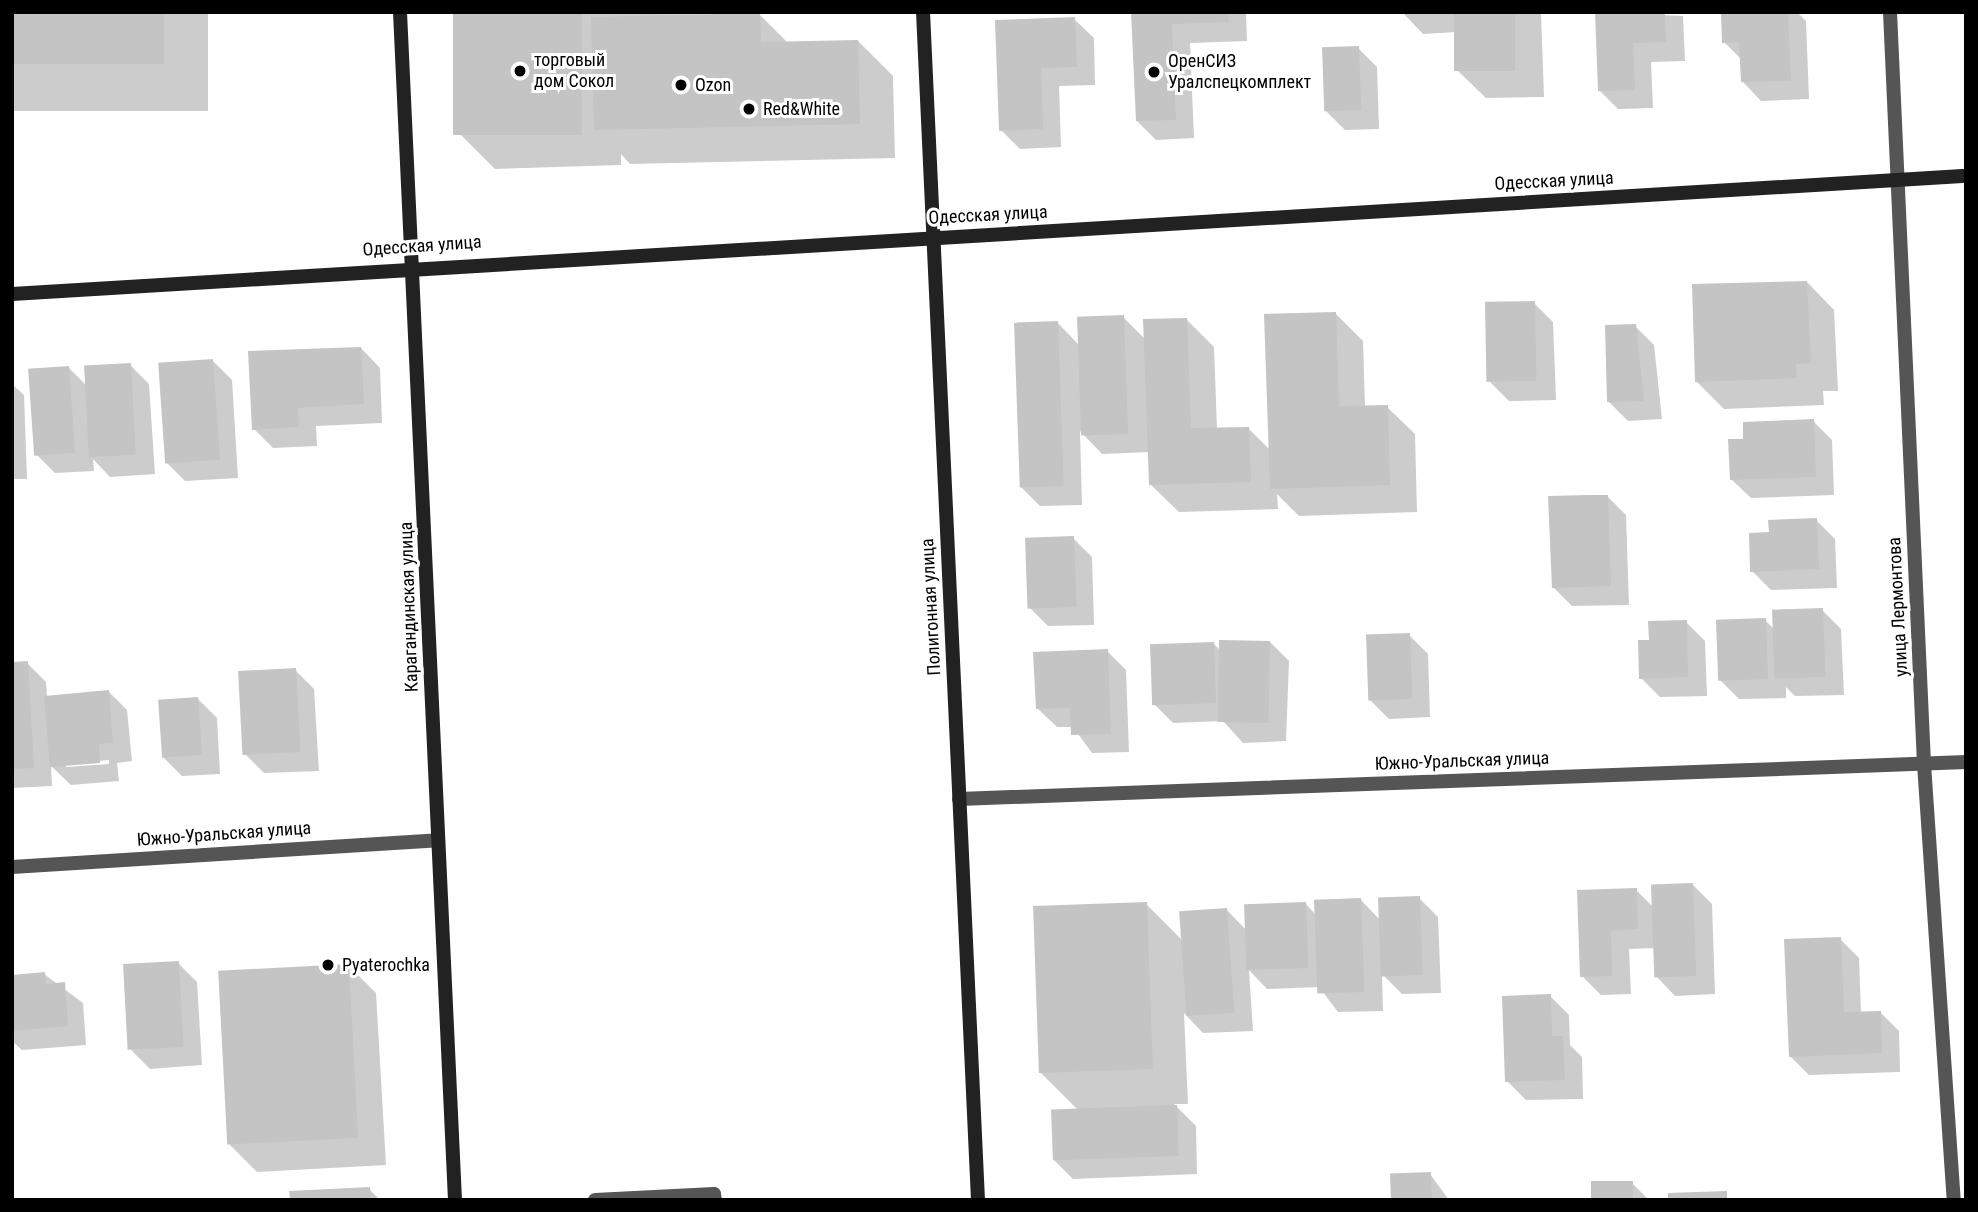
<!DOCTYPE html>
<meta charset="utf-8">
<style>
body{margin:0}
#map{position:relative;width:1978px;height:1212px;overflow:hidden;background:#fff;font-family:"Roboto Condensed",sans-serif}
div>[style]{position:absolute}
[style*='--x']{left:calc(var(--x)*1px);top:calc(var(--y)*1px);width:calc(var(--w)*1px);rotate:calc(var(--a)*1deg)}
.shadow>*{inset:0;background:#0003;transform-origin:0 0}
.building>*{inset:0;background:#c4c4c4;transform-origin:0 0}
.lane>*{height:14px;margin:-7px;padding:0 7px;transform-origin:7px;border-radius:7px;background:#555}
.street>*{height:14px;margin:-7px;padding:0 7px;transform-origin:7px;border-radius:7px;background:#555}
.secondary>*{height:14px;margin:-7px;padding:0 7px;transform-origin:7px;border-radius:7px;background:#222}
.dots>*{width:19px;height:19px;translate:-50% -50%;box-sizing:border-box;border:4px solid #fff;border-radius:50%}
span{translate:-50% -50%;white-space:nowrap;text-align:center;line-height:1.15;-webkit-text-stroke:6px #fff;paint-order:stroke}
.poi-label{font-size:18px;color:#000}
.left{translate:0 -50%;text-align:left}
.street-label{font-size:18px;color:#000}
.frame{position:absolute;inset:0;border:14px solid #000;pointer-events:none}
</style>
<div id="map">
<div class="shadow">
<div style="left:12px;top:12px;width:196px;height:99px"></div>
<div style="clip-path:polygon(455px 12px,760px 15px,788px 43px,858px 41px,893px 76px,895px 158px,630px 164px,621px 154px,621px 165px,495px 169px,460px 134px)"></div>
<div style="clip-path:polygon(1133px 12px,1246px 12px,1247px 41px,1190px 43px,1194px 138px,1156px 140px,1137px 121px)"></div>
<div style="clip-path:polygon(1402px 12px,1541px 12px,1544px 97px,1486px 98px,1458px 71px,1457px 32px,1423px 34px)"></div>
<div style="clip-path:polygon(1596px 12px,1683px 16px,1685px 61px,1651px 62px,1653px 108px,1618px 109px,1599px 90px)"></div>
<div style="clip-path:polygon(1723px 12px,1797px 12px,1806px 21px,1809px 99px,1761px 101px,1742px 81px,1742px 60px,1724px 42px)"></div>
<div style="clip-path:polygon(1074px 19px,1094px 38px,1095px 85px,1059px 86px,1061px 147px,1020px 149px,1001px 130px,997px 22px)"></div>
<div style="clip-path:polygon(1358px 48px,1377px 67px,1379px 129px,1345px 130px,1326px 111px)"></div>
<div style="clip-path:polygon(1807px 282px,1834px 310px,1838px 391px,1823px 391px,1824px 405px,1724px 409px,1696px 381px)"></div>
<div style="clip-path:polygon(1534px 303px,1553px 322px,1556px 400px,1509px 401px,1490px 382px)"></div>
<div style="clip-path:polygon(1335px 313px,1363px 341px,1365px 407px,1387px 407px,1415px 434px,1417px 512px,1299px 516px,1277px 494px,1278px 509px,1179px 512px,1151px 485px,1150px 452px,1102px 454px,1080px 431px,1082px 505px,1040px 506px,1021px 487px,1057px 322px,1079px 345px,1123px 317px,1146px 340px,1186px 319px,1214px 347px,1217px 429px,1248px 428px,1270px 450px)"></div>
<div style="clip-path:polygon(1635px 326px,1654px 345px,1662px 419px,1628px 421px,1609px 402px)"></div>
<div style="clip-path:polygon(361px 348px,380px 368px,382px 423px,316px 426px,317px 446px,273px 448px,254px 429px)"></div>
<div style="clip-path:polygon(213px 361px,232px 380px,238px 478px,185px 481px,166px 462px)"></div>
<div style="clip-path:polygon(130px 365px,149px 384px,155px 474px,110px 477px,93px 459px,94px 471px,55px 473px,36px 454px,69px 368px,87px 386px)"></div>
<div style="clip-path:polygon(12px 384px,24px 395px,27px 479px,12px 479px)"></div>
<div style="clip-path:polygon(1813px 421px,1832px 440px,1834px 495px,1751px 498px,1731px 479px)"></div>
<div style="clip-path:polygon(1607px 496px,1626px 515px,1629px 605px,1572px 606px,1553px 587px)"></div>
<div style="clip-path:polygon(1816px 520px,1835px 539px,1837px 588px,1771px 590px,1752px 571px,1771px 534px)"></div>
<div style="clip-path:polygon(1073px 538px,1092px 557px,1094px 625px,1048px 626px,1029px 607px)"></div>
<div style="clip-path:polygon(1822px 610px,1841px 629px,1844px 695px,1795px 696px,1786px 687px,1786px 698px,1739px 699px,1720px 680px,1765px 620px,1775px 630px)"></div>
<div style="clip-path:polygon(1686px 622px,1705px 641px,1707px 696px,1660px 697px,1641px 678px,1650px 642px)"></div>
<div style="clip-path:polygon(1409px 635px,1428px 654px,1430px 717px,1389px 719px,1370px 700px)"></div>
<div style="clip-path:polygon(1270px 642px,1289px 661px,1286px 741px,1243px 743px,1223px 721px,1173px 723px,1154px 704px,1214px 644px,1221px 651px)"></div>
<div style="clip-path:polygon(1107px 651px,1126px 670px,1129px 752px,1092px 753px,1073px 727px,1057px 727px,1037px 708px)"></div>
<div style="clip-path:polygon(evenodd,12px 663px,27px 663px,46px 682px,47px 697px,108px 691px,127px 710px,132px 761px,117px 763px,119px 781px,71px 785px,51px 766px,52px 786px,12px 788px,12px 663px,109px 760px,109px 764px,66px 767px,66px 764px,109px 760px)"></div>
<div style="clip-path:polygon(295px 670px,314px 689px,319px 771px,264px 773px,245px 754px)"></div>
<div style="clip-path:polygon(198px 699px,217px 718px,220px 774px,182px 776px,163px 757px)"></div>
<div style="clip-path:polygon(1693px 885px,1712px 904px,1715px 994px,1675px 996px,1656px 976px,1655px 948px,1629px 949px,1631px 994px,1601px 995px,1582px 976px,1636px 890px,1654px 908px)"></div>
<div style="clip-path:polygon(1419px 898px,1438px 917px,1441px 993px,1402px 994px,1382px 974px,1383px 1011px,1338px 1012px,1319px 987px,1267px 989px,1249px 970px,1253px 1031px,1203px 1033px,1184px 1013px,1188px 1104px,1174px 1104px,1196px 1126px,1197px 1174px,1073px 1179px,1054px 1160px,1078px 1110px,1041px 1073px,1146px 904px,1181px 939px,1227px 910px,1247px 931px,1305px 903px,1316px 915px,1361px 900px,1380px 920px)"></div>
<div style="clip-path:polygon(1840px 939px,1859px 958px,1861px 1013px,1880px 1012px,1899px 1031px,1900px 1072px,1809px 1075px,1790px 1056px)"></div>
<div style="clip-path:polygon(178px 963px,197px 982px,202px 1065px,150px 1069px,131px 1050px)"></div>
<div style="clip-path:polygon(348px 965px,376px 993px,386px 1165px,257px 1172px,229px 1144px)"></div>
<div style="clip-path:polygon(44px 974px,83px 1003px,86px 1045px,22px 1050px,12px 1041px,12px 976px)"></div>
<div style="clip-path:polygon(1550px 996px,1569px 1015px,1570px 1045px,1582px 1057px,1583px 1099px,1526px 1100px,1507px 1081px)"></div>
<div style="clip-path:polygon(1430px 1174px,1449px 1200px,1392px 1200px)"></div>
<div style="clip-path:polygon(1632px 1183px,1649px 1200px,1593px 1200px)"></div>
<div style="clip-path:polygon(369px 1189px,380px 1200px,292px 1200px)"></div>
</div>
<div class="building">
<div style="left:12px;top:12px;width:152px;height:52px"></div>
<div style="left:453px;top:12px;width:129px;height:123px"></div>
<div style="clip-path:polygon(1131px 12px,1228px 12px,1229px 22px,1172px 24px,1176px 120px,1136px 121px)"></div>
<div style="left:1454px;top:12px;width:61px;height:59px"></div>
<div style="clip-path:polygon(1595px 12px,1665px 12px,1666px 42px,1633px 43px,1635px 90px,1598px 91px)"></div>
<div style="clip-path:polygon(1721px 12px,1788px 12px,1791px 81px,1741px 82px,1739px 42px,1722px 43px)"></div>
<div style="clip-path:polygon(760px 13px,761px 42px,858px 40px,860px 124px,594px 130px,591px 17px)"></div>
<div style="clip-path:polygon(1075px 17px,1077px 67px,1041px 68px,1043px 129px,999px 131px,995px 20px)"></div>
<div style="left:1359px;top:46px;width:64px;height:37px;rotate:88deg"></div>
<div style="clip-path:polygon(1807px 281px,1811px 363px,1796px 364px,1797px 378px,1695px 382px,1692px 284px)"></div>
<div style="left:1535px;top:301px;width:80px;height:50px;rotate:89deg"></div>
<div style="clip-path:polygon(1336px 312px,1339px 406px,1388px 405px,1390px 485px,1270px 489px,1264px 314px)"></div>
<div style="left:1124px;top:315px;width:119px;height:47px;rotate:88deg"></div>
<div style="clip-path:polygon(1187px 318px,1191px 428px,1249px 427px,1251px 482px,1149px 485px,1143px 319px)"></div>
<div style="left:1058px;top:321px;width:165px;height:44px;rotate:88deg"></div>
<div style="clip-path:polygon(1636px 324px,1644px 401px,1607px 402px,1605px 325px)"></div>
<div style="clip-path:polygon(361px 347px,364px 404px,298px 408px,299px 427px,252px 430px,248px 351px)"></div>
<div style="left:213px;top:359px;width:101px;height:55px;rotate:86deg"></div>
<div style="left:131px;top:363px;width:92px;height:47px;rotate:87deg"></div>
<div style="left:69px;top:366px;width:87px;height:41px;rotate:86deg"></div>
<div style="clip-path:polygon(1814px 419px,1816px 477px,1730px 480px,1728px 439px,1743px 439px,1743px 422px)"></div>
<div style="clip-path:polygon(1589px 495px,1608px 495px,1611px 586px,1552px 588px,1548px 496px)"></div>
<div style="clip-path:polygon(1817px 518px,1819px 569px,1750px 572px,1749px 533px,1769px 532px,1768px 520px)"></div>
<div style="left:1074px;top:536px;width:71px;height:49px;rotate:88deg"></div>
<div style="left:1823px;top:608px;width:69px;height:51px;rotate:88deg"></div>
<div style="left:1766px;top:618px;width:61px;height:50px;rotate:88deg"></div>
<div style="clip-path:polygon(1687px 620px,1688px 677px,1639px 679px,1638px 640px,1649px 640px,1648px 621px)"></div>
<div style="left:1410px;top:633px;width:66px;height:44px;rotate:88deg"></div>
<div style="left:1270px;top:641px;width:82px;height:51px;rotate:91deg"></div>
<div style="left:1214px;top:642px;width:61px;height:64px;rotate:88deg"></div>
<div style="clip-path:polygon(1108px 649px,1111px 734px,1071px 735px,1070px 708px,1036px 709px,1033px 652px)"></div>
<div style="clip-path:polygon(28px 661px,34px 768px,12px 769px,12px 662px)"></div>
<div style="left:296px;top:668px;width:84px;height:58px;rotate:87deg"></div>
<div style="clip-path:polygon(109px 690px,113px 743px,99px 744px,100px 763px,50px 767px,44px 696px)"></div>
<div style="left:198px;top:697px;width:58px;height:40px;rotate:86deg"></div>
<div style="left:1693px;top:883px;width:93px;height:42px;rotate:88deg"></div>
<div style="clip-path:polygon(1637px 888px,1638px 929px,1611px 931px,1612px 976px,1580px 977px,1577px 890px)"></div>
<div style="left:1420px;top:896px;width:79px;height:42px;rotate:88deg"></div>
<div style="left:1361px;top:898px;width:94px;height:47px;rotate:88deg"></div>
<div style="left:1147px;top:902px;width:167px;height:114px;rotate:88deg"></div>
<div style="left:1306px;top:902px;width:66px;height:62px;rotate:88deg"></div>
<div style="left:1227px;top:908px;width:105px;height:48px;rotate:86deg"></div>
<div style="clip-path:polygon(1841px 937px,1844px 1012px,1881px 1011px,1882px 1053px,1789px 1057px,1784px 939px)"></div>
<div style="left:179px;top:961px;width:86px;height:56px;rotate:87deg"></div>
<div style="left:349px;top:964px;width:174px;height:131px;rotate:87deg"></div>
<div style="clip-path:polygon(45px 972px,46px 984px,65px 982px,68px 1026px,12px 1031px,12px 975px)"></div>
<div style="clip-path:polygon(1551px 994px,1552px 1036px,1563px 1036px,1565px 1080px,1505px 1082px,1502px 996px)"></div>
<div style="left:1177px;top:1105px;width:51px;height:126px;rotate:88deg"></div>
<div style="left:1431px;top:1172px;width:28px;height:41px;rotate:88deg"></div>
<div style="left:1633px;top:1181px;width:19px;height:42px;rotate:90deg"></div>
<div style="clip-path:polygon(370px 1187px,371px 1200px,290px 1200px,289px 1191px)"></div>
<div style="clip-path:polygon(1727px 1191px,1727px 1200px,1668px 1200px,1668px 1193px)"></div>
</div>
<div class="lane">
<div style="--x:595;--y:1200;--w:119;--a:-2.9"></div>
<div style="--x:714;--y:1194;--w:6;--a:81"></div>
</div>
<div class="street">
<div style="--x:1890;--y:12;--w:753;--a:87.41"></div>
<div style="--x:1924;--y:764;--w:437;--a:86.1"></div>
<div style="--x:959;--y:799;--w:1008;--a:-2.1"></div>
<div style="--x:12;--y:867;--w:427;--a:-3.6"></div>
</div>
<div class="secondary">
<div style="--x:400;--y:12;--w:1189;--a:87.35"></div>
<div style="--x:923;--y:12;--w:1189;--a:87.35"></div>
<div style="--x:12;--y:294;--w:1958;--a:-3.46"></div>
</div>
<div class="dots">
<div style="left:520px;top:71px;background:#000"></div>
<div style="left:1154px;top:72px;background:#000"></div>
<div style="left:681px;top:85px;background:#000"></div>
<div style="left:749px;top:109px;background:#000"></div>
<div style="left:328px;top:965px;background:#000"></div>
</div>
<div class="poi-label">
<span class="left" style="left:534px;top:71px">торговый<br>дом Сокол</span>
<span class="left" style="left:1168px;top:72px">ОренСИЗ<br>Уралспецкомплект</span>
<span class="left" style="left:695px;top:85px">Ozon</span>
<span class="left" style="left:763px;top:109px">Red&amp;White</span>
<span class="left" style="left:342px;top:965px">Pyaterochka</span>
</div>
<div class="street-label">
<span style="left:1554px;top:181px;rotate:-3deg">Одесская улица</span>
<span style="left:988px;top:215px;rotate:-3deg">Одесская улица</span>
<span style="left:422px;top:246px;rotate:-4deg">Одесская улица</span>
<span style="left:409px;top:607px;rotate:-92deg">Карагандинская улица</span>
<span style="left:931px;top:607px;rotate:-93deg">Полигонная улица</span>
<span style="left:1898px;top:607px;rotate:-93deg">улица Лермонтова</span>
<span style="left:1462px;top:761px;rotate:-2deg">Южно-Уральская улица</span>
<span style="left:224px;top:834px;rotate:-4deg">Южно-Уральская улица</span>
</div>
<div class="frame"></div>
</div>
